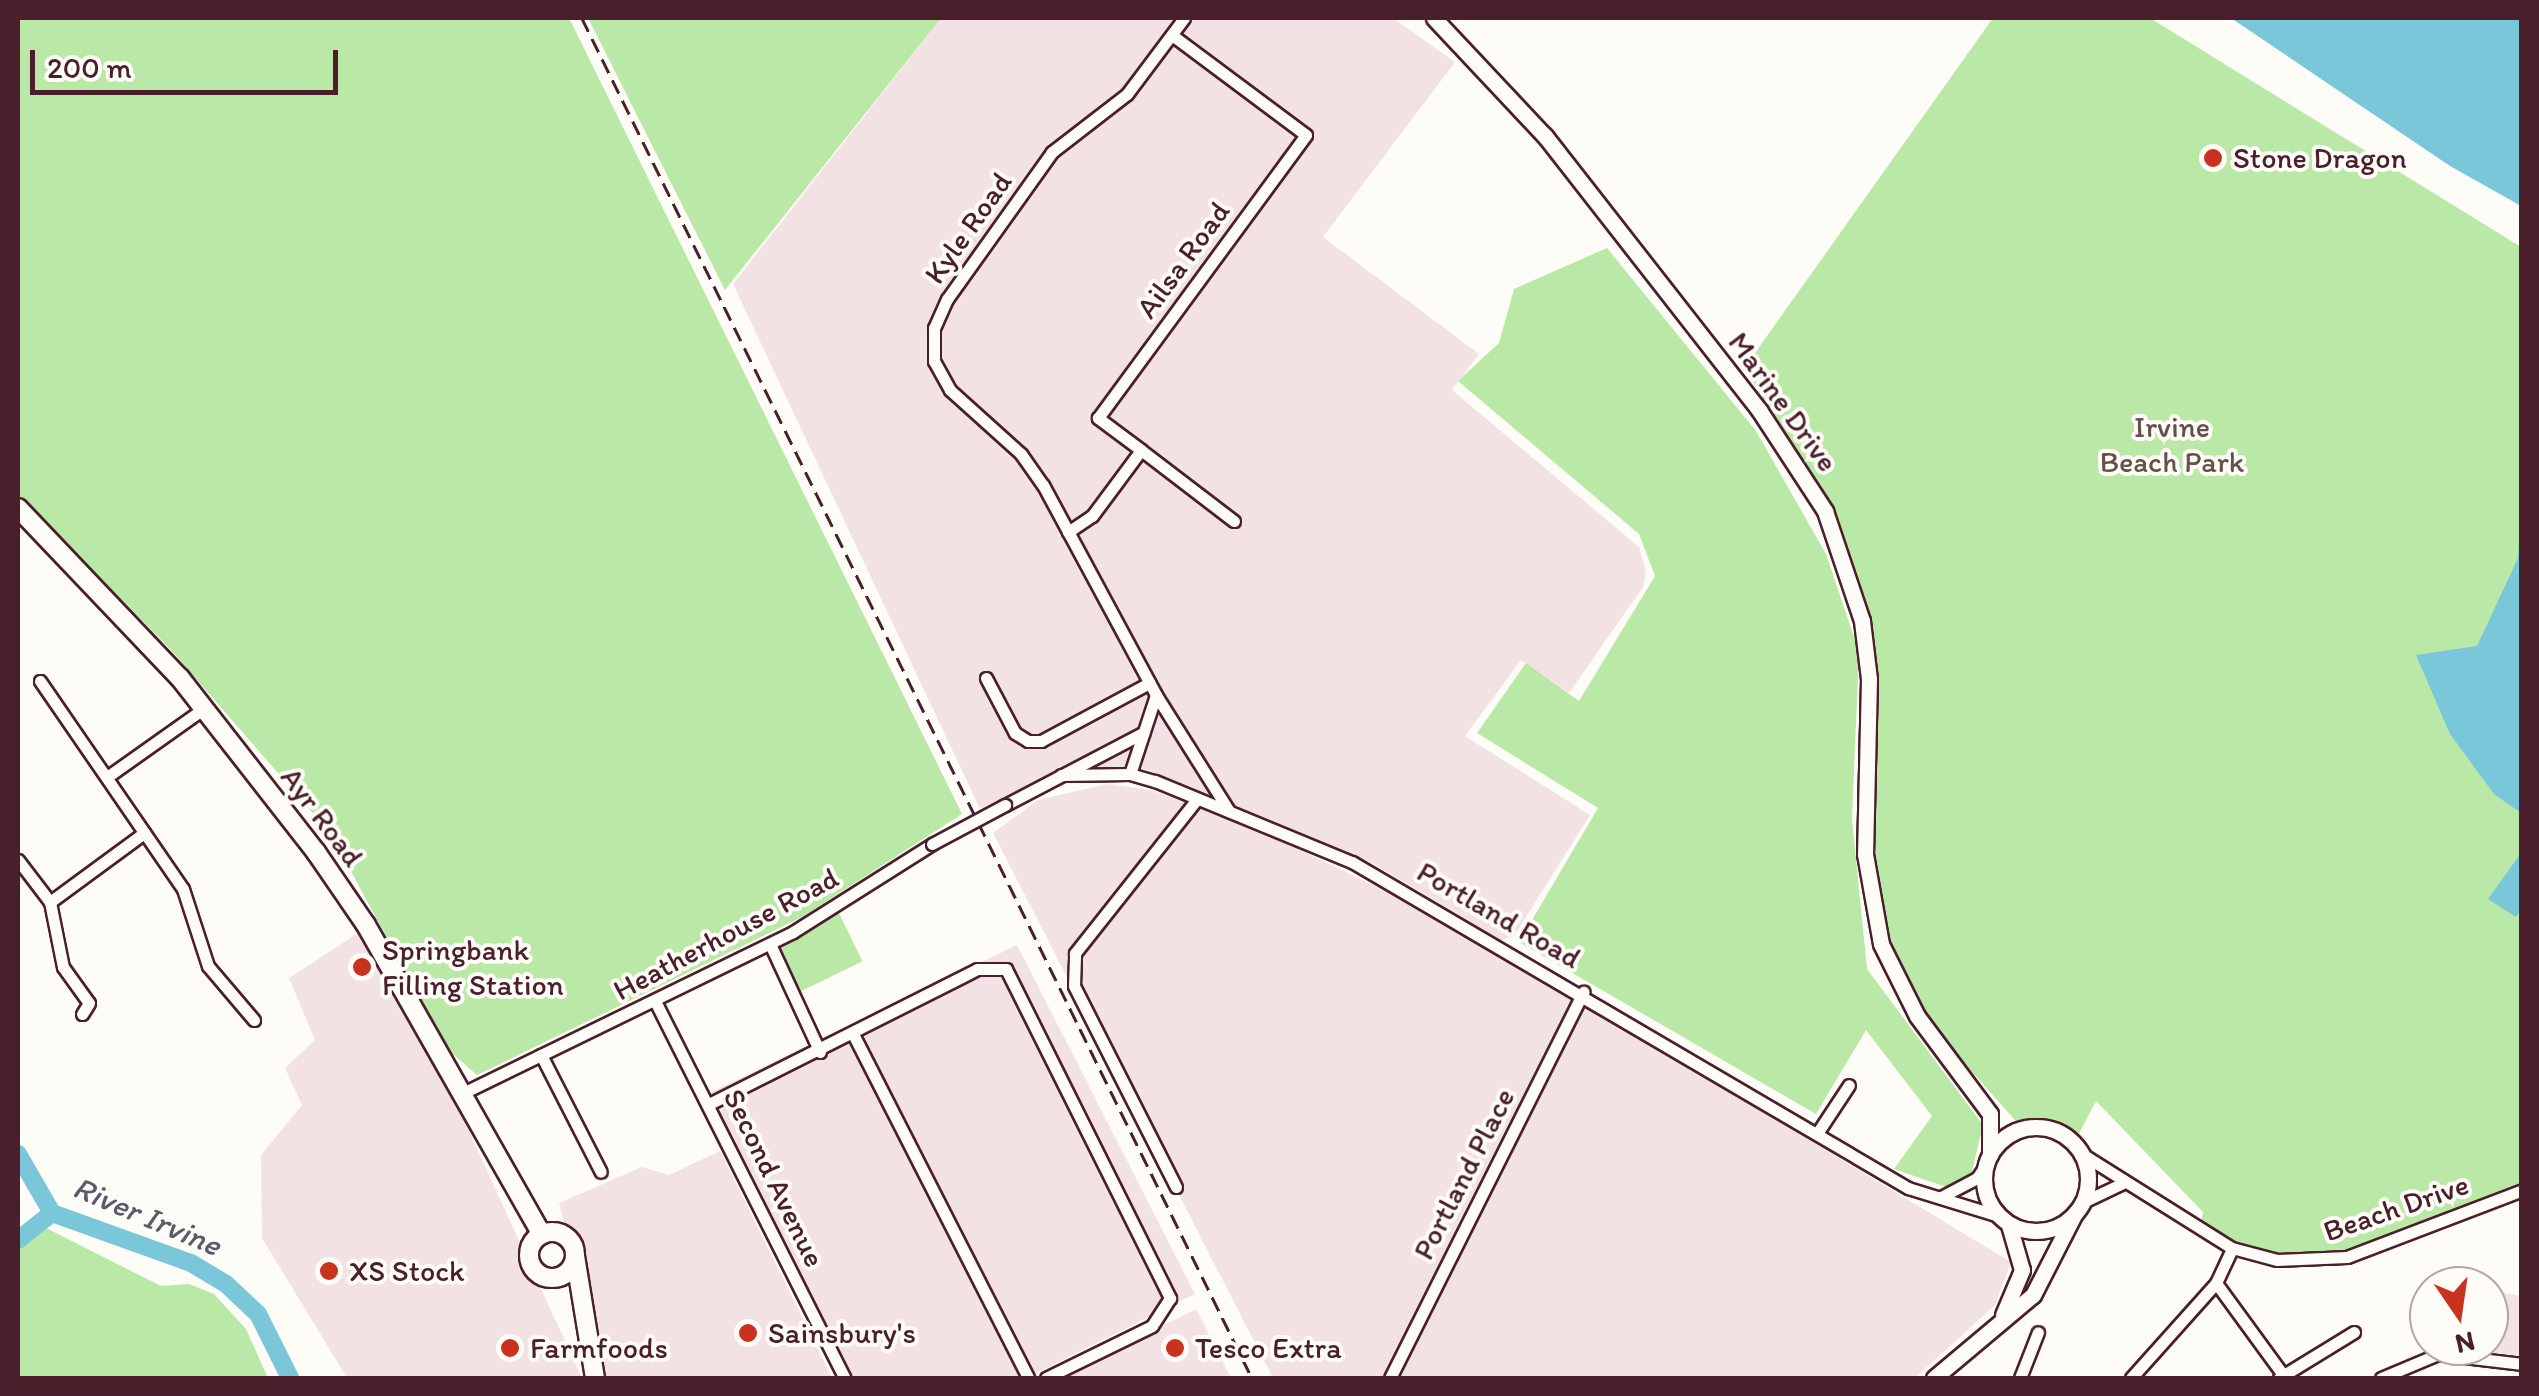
<!DOCTYPE html>
<style>
body{margin:0}
#map{position:relative;width:2539px;height:1396px;overflow:hidden;background:#fdfcf7;font-family:Itim,sans-serif}
div>[style]{position:absolute}
[style*='--x']{left:calc(var(--x)*1px);top:calc(var(--y)*1px);width:calc(var(--w)*1px);rotate:calc(var(--a)*1deg)}
.built>*{inset:0;background:#f3e2e4}
.green>*{inset:0;background:#bae8a6;transform-origin:0 0}
.water>*{inset:0;background:#7bc7da}
.river>*{height:18px;margin:-9px;padding:0 9px;transform-origin:9px;border-radius:9px;background:#7bc7da}
.roads{filter:drop-shadow(2px 0 #4a1f2b) drop-shadow(-2px 0 #4a1f2b) drop-shadow(0 2px #4a1f2b) drop-shadow(0 -2px #4a1f2b)}
.street>*{height:11px;margin:-5.5px;padding:0 5.5px;transform-origin:5.5px;border-radius:5.5px;background:#fdfcf7}
.secondary>*{height:15px;margin:-7.5px;padding:0 7.5px;transform-origin:7.5px;border-radius:7.5px;background:#fdfcf7}
.secondary>.ring{margin:-7.5px;padding:0;box-sizing:content-box;background:none;border:15px solid #fdfcf7;border-radius:50%}
.primary>*{height:18px;margin:-9px;padding:0 9px;transform-origin:9px;border-radius:9px;background:#fdfcf7}
.primary>.ring{margin:-9px;padding:0;box-sizing:content-box;background:none;border:18px solid #fdfcf7;border-radius:50%}
.rail>*{height:2.5px;margin-top:-1.25px;transform-origin:0;background:repeating-linear-gradient(90deg,#4a1f2b 0 15px,transparent 0 23px)}
.bridges{filter:drop-shadow(2px 0 #4a1f2b) drop-shadow(-2px 0 #4a1f2b) drop-shadow(0 2px #4a1f2b) drop-shadow(0 -2px #4a1f2b)}
.street-bridge>*{height:11px;margin:-5.5px;padding:0 5.5px;transform-origin:5.5px;border-radius:5.5px;background:#fdfcf7}
.dots>*{width:28px;height:28px;translate:-50% -50%;box-sizing:border-box;border:5px solid #fdfcf7;border-radius:50%}
span{translate:-50% -50%;white-space:nowrap;text-align:center;line-height:1.15;-webkit-text-stroke:8px #fdfcf7;paint-order:stroke}
.poi-label{font-size:30px;color:#4a1f2b}
.left{translate:0 -50%;text-align:left}
.street-label{font-size:30px;color:#4a1f2b}
.park-label{font-size:30px;color:#66514a}
.water-label{font-size:32px;color:#5b5a68;font-style:italic}
.frame{position:absolute;inset:0;border:20px solid #4a1f2b;pointer-events:none}
.north{position:absolute;left:2409px;top:1266px;width:100px;height:100px;box-sizing:border-box;background:#fdfcf7;border:2px solid #b5a4a5;border-radius:50%;rotate:167deg;font-size:28px;font-weight:700;line-height:40px;text-align:center;color:#4a1f2b}
.north::after{content:'';display:block;margin:auto;width:35px;height:45px;background:#c8321e;clip-path:polygon(50% 0,100% 100%,50% 72%,0 100%)}
.scale{position:absolute;left:30px;top:50px;width:308px;height:45px;box-sizing:border-box;border:5px solid #4a1f2b;border-top:0;padding-left:12px;font-size:30px;line-height:35px;white-space:nowrap;color:#4a1f2b;-webkit-text-stroke:8px #fdfcf7;paint-order:stroke}
</style>
<div id="map">
<div class="built">
<div style="clip-path:polygon(941px 18px,1393px 18px,1455px 62px,1323px 237px,1479px 354px,1452px 390px,1639px 547px,1646px 572px,1643px 587px,1569px 693px,1521px 660px,1465px 736px,1590px 815px,1514px 936px,1501px 940px,1374px 864px,1145px 769px,1061px 768px,980px 809px,733px 284px)"></div>
<div style="clip-path:polygon(1107px 784px,1151px 790px,1262px 832px,1438px 916px,2011px 1262px,1995px 1305px,1915px 1378px,1273px 1378px,993px 833px,1038px 800px)"></div>
<div style="clip-path:polygon(361px 931px,439px 1066px,582px 1378px,347px 1378px,262px 1238px,261px 1155px,302px 1105px,285px 1068px,315px 1040px,289px 978px)"></div>
<div style="clip-path:polygon(1017px 945px,1195px 1294px,1026px 1378px,851px 1378px,705px 1095px)"></div>
<div style="clip-path:polygon(720px 1151px,832px 1378px,605px 1378px,559px 1203px,642px 1167px,669px 1175px)"></div>
<div style="clip-path:polygon(2489px 1290px,2521px 1296px,2521px 1356px,2444px 1347px,2489px 1346px)"></div>
<div style="clip-path:polygon(1196px 1309px,1231px 1378px,1059px 1378px)"></div>
</div>
<div class="green">
<div style="clip-path:polygon(18px 18px,569px 18px,962px 814px,802px 917px,477px 1075px,446px 1048px,331px 834px,171px 650px,18px 494px)"></div>
<div style="clip-path:polygon(588px 18px,587px 18px,941px 18px,725px 290px)"></div>
<div style="clip-path:polygon(1993px 18px,2150px 18px,2521px 247px,2521px 1190px,2327px 1260px,2243px 1252px,2200px 1229px,2203px 1212px,2096px 1101px,2074px 1143px,2057px 1132px,2023px 1129px,1931px 1026px,1886px 960px,1873px 912px,1869px 635px,1837px 539px,1745px 367px)"></div>
<div style="clip-path:polygon(1607px 248px,1756px 431px,1826px 554px,1859px 652px,1852px 819px,1867px 969px,1983px 1125px,1971px 1175px,1946px 1187px,1894px 1169px,1932px 1116px,1866px 1030px,1816px 1114px,1519px 942px,1598px 808px,1477px 733px,1526px 663px,1579px 701px,1655px 576px,1639px 534px,1458px 381px,1499px 343px,1514px 289px)"></div>
<div style="left:837px;top:909px;width:58px;height:73px;rotate:64deg"></div>
<div style="clip-path:polygon(44px 1227px,161px 1286px,189px 1284px,214px 1294px,246px 1329px,268px 1378px,18px 1378px,18px 1248px)"></div>
</div>
<div class="water">
<div style="clip-path:polygon(2231px 18px,2521px 18px,2521px 206px,2450px 166px)"></div>
<div style="clip-path:polygon(2521px 510px,2521px 813px,2494px 794px,2450px 734px,2416px 655px,2477px 646px,2518px 558px)"></div>
<div style="clip-path:polygon(2521px 853px,2521px 910px,2516px 917px,2488px 899px)"></div>
</div>
<div class="river">
<div style="--x:18;--y:1154;--w:68;--a:60"></div>
<div style="--x:52;--y:1213;--w:148;--a:19.8"></div>
<div style="--x:191;--y:1263;--w:41;--a:31"></div>
<div style="--x:226;--y:1284;--w:44;--a:43.2"></div>
<div style="--x:258;--y:1314;--w:72;--a:63.4"></div>
<div style="--x:18;--y:1240;--w:43;--a:-38.5"></div>
</div>
<div class="roads">
<div class="street">
<div style="--x:1184;--y:18;--w:95;--a:126.9"></div>
<div style="--x:1127;--y:94;--w:95;--a:142.3"></div>
<div style="--x:1052;--y:152;--w:181;--a:125.5"></div>
<div style="--x:947;--y:299;--w:32;--a:114"></div>
<div style="--x:934;--y:328;--w:33;--a:90"></div>
<div style="--x:934;--y:361;--w:33;--a:61"></div>
<div style="--x:950;--y:390;--w:96;--a:42"></div>
<div style="--x:1021;--y:454;--w:38;--a:55"></div>
<div style="--x:1043;--y:485;--w:238;--a:61.7"></div>
<div style="--x:1156;--y:695;--w:137;--a:57.8"></div>
<div style="--x:1141;--y:450;--w:117;--a:37.4"></div>
<div style="--x:1068;--y:532;--w:29;--a:-34"></div>
<div style="--x:1092;--y:516;--w:82;--a:-53.4"></div>
<div style="--x:1141;--y:450;--w:54;--a:-143.3"></div>
<div style="--x:1098;--y:418;--w:351;--a:-53.7"></div>
<div style="--x:1306;--y:135;--w:167;--a:-143.3"></div>
<div style="--x:986;--y:678;--w:62;--a:62.2"></div>
<div style="--x:1015;--y:733;--w:15;--a:32"></div>
<div style="--x:1028;--y:741;--w:13;--a:0"></div>
<div style="--x:1041;--y:741;--w:123;--a:-28.2"></div>
<div style="--x:40;--y:681;--w:252;--a:55.5"></div>
<div style="--x:183;--y:889;--w:81;--a:72"></div>
<div style="--x:208;--y:966;--w:71;--a:49.6"></div>
<div style="--x:1130;--y:774;--w:83;--a:-71.8"></div>
<div style="--x:1061;--y:775;--w:69;--a:-0.8"></div>
<div style="--x:1130;--y:774;--w:26;--a:16"></div>
<div style="--x:1155;--y:781;--w:213;--a:22.4"></div>
<div style="--x:1352;--y:862;--w:645;--a:30.38"></div>
<div style="--x:1908;--y:1188;--w:95;--a:17.1"></div>
<div style="--x:107;--y:777;--w:118;--a:-35.3"></div>
<div style="--x:1005;--y:805;--w:156;--a:-27.6"></div>
<div style="--x:18;--y:860;--w:53;--a:52.7"></div>
<div style="--x:50;--y:902;--w:66;--a:78.7"></div>
<div style="--x:63;--y:967;--w:44;--a:54.2"></div>
<div style="--x:89;--y:1003;--w:13;--a:122"></div>
<div style="--x:50;--y:902;--w:117;--a:-36.3"></div>
<div style="--x:770;--y:944;--w:119;--a:65.2"></div>
<div style="--x:655;--y:1001;--w:422;--a:63.3"></div>
<div style="--x:853;--y:1034;--w:386;--a:63"></div>
<div style="--x:541;--y:1055;--w:131;--a:62.9"></div>
<div style="--x:463;--y:1093;--w:367;--a:-26"></div>
<div style="--x:793;--y:932;--w:165;--a:-32.3"></div>
<div style="--x:709;--y:1104;--w:300;--a:-26.7"></div>
<div style="--x:977;--y:969;--w:29;--a:0"></div>
<div style="--x:1006;--y:969;--w:368;--a:63.5"></div>
<div style="--x:1170;--y:1298;--w:33;--a:123"></div>
<div style="--x:1152;--y:1326;--w:118;--a:153.9"></div>
<div style="--x:1818;--y:1132;--w:56;--a:-56.6"></div>
<div style="--x:2082;--y:1154;--w:177;--a:32.1"></div>
<div style="--x:2232;--y:1248;--w:47;--a:14.9"></div>
<div style="--x:2277;--y:1260;--w:70;--a:-2.5"></div>
<div style="--x:2347;--y:1257;--w:187;--a:-20.9"></div>
<div style="--x:1176;--y:1187;--w:225;--a:-116.9"></div>
<div style="--x:1074;--y:986;--w:33;--a:-88"></div>
<div style="--x:1075;--y:953;--w:196;--a:-51.6"></div>
<div style="--x:1941;--y:1197;--w:41;--a:-27.8"></div>
<div style="--x:1977;--y:1178;--w:18;--a:-56"></div>
<div style="--x:2083;--y:1202;--w:44;--a:-25.4"></div>
<div style="--x:2216;--y:1283;--w:114;--a:53.9"></div>
<div style="--x:1390;--y:1378;--w:432;--a:-63.4"></div>
<div style="--x:2020;--y:1378;--w:49;--a:-68.6"></div>
<div style="--x:2131;--y:1378;--w:127;--a:-48.2"></div>
<div style="--x:2216;--y:1283;--w:38;--a:-65"></div>
<div style="--x:2279;--y:1378;--w:88;--a:-31.5"></div>
<div style="--x:2381;--y:1378;--w:62;--a:-22.8"></div>
<div style="--x:2438;--y:1354;--w:85;--a:6.8"></div>
</div>
<div class="secondary">
<div style="--x:1434;--y:18;--w:162;--a:46.8"></div>
<div style="--x:1545;--y:136;--w:348;--a:52"></div>
<div style="--x:1759;--y:410;--w:121;--a:56.8"></div>
<div style="--x:1825;--y:511;--w:116;--a:71.4"></div>
<div style="--x:1862;--y:621;--w:58;--a:83.1"></div>
<div style="--x:1869;--y:679;--w:175;--a:91.3"></div>
<div style="--x:1865;--y:854;--w:91;--a:79.9"></div>
<div style="--x:1881;--y:944;--w:80;--a:63.4"></div>
<div style="--x:1917;--y:1016;--w:122;--a:53.3"></div>
<div style="--x:1990;--y:1114;--w:41;--a:90"></div>
<div class="ring" style="left:1984px;top:1127px;width:89px;height:89px"></div>
<div style="--x:2003;--y:1315;--w:49;--a:-67.1"></div>
<div style="--x:2022;--y:1270;--w:47;--a:-106.1"></div>
<div style="--x:1934;--y:1378;--w:129;--a:-40"></div>
<div style="--x:2033;--y:1295;--w:90;--a:-62.9"></div>
</div>
<div class="primary">
<div style="--x:18;--y:508;--w:235;--a:46.4"></div>
<div style="--x:180;--y:678;--w:221;--a:52"></div>
<div style="--x:316;--y:852;--w:88;--a:55.6"></div>
<div style="--x:366;--y:925;--w:356;--a:60.4"></div>
<div class="ring" style="left:529px;top:1232px;width:28px;height:28px"></div>
<div style="--x:575;--y:1256;--w:124;--a:80.7"></div>
</div>
</div>
<div class="rail">
<div style="--x:582;--y:18;--w:1516;--a:63.77"></div>
</div>
<div class="bridges">
<div class="street-bridge">
<div style="--x:932;--y:844;--w:83;--a:-28.1"></div>
</div>
</div>
<div class="dots">
<div style="left:2213px;top:158px;background:#c8321e"></div>
<div style="left:362px;top:967px;background:#c8321e"></div>
<div style="left:329px;top:1271px;background:#c8321e"></div>
<div style="left:748px;top:1333px;background:#c8321e"></div>
<div style="left:510px;top:1348px;background:#c8321e"></div>
<div style="left:1175px;top:1348px;background:#c8321e"></div>
</div>
<div class="poi-label">
<span class="left" style="left:2233px;top:158px">Stone Dragon</span>
<span class="left" style="left:382px;top:967px">Springbank<br>Filling Station</span>
<span class="left" style="left:349px;top:1271px">XS Stock</span>
<span class="left" style="left:768px;top:1333px">Sainsbury's</span>
<span class="left" style="left:530px;top:1348px">Farmfoods</span>
<span class="left" style="left:1195px;top:1348px">Tesco Extra</span>
</div>
<div class="street-label">
<span style="left:968px;top:228px;rotate:-55deg">Kyle Road</span>
<span style="left:1183px;top:260px;rotate:-54deg">Ailsa Road</span>
<span style="left:1783px;top:402px;rotate:54deg">Marine Drive</span>
<span style="left:322px;top:817px;rotate:53deg">Ayr Road</span>
<span style="left:1499px;top:915px;rotate:30deg">Portland Road</span>
<span style="left:726px;top:934px;rotate:-28deg">Heatherhouse Road</span>
<span style="left:1464px;top:1174px;rotate:-63deg">Portland Place</span>
<span style="left:774px;top:1178px;rotate:64deg">Second Avenue</span>
<span style="left:2396px;top:1208px;rotate:-19deg">Beach Drive</span>
</div>
<div class="park-label">
<span style="left:2172px;top:444px">Irvine<br>Beach Park</span>
</div>
<div class="water-label">
<span style="left:147px;top:1216px;rotate:23deg">River Irvine</span>
</div>
<div class="frame"></div>
<div class="north">N</div>
<div class="scale">200 m</div>
</div>
